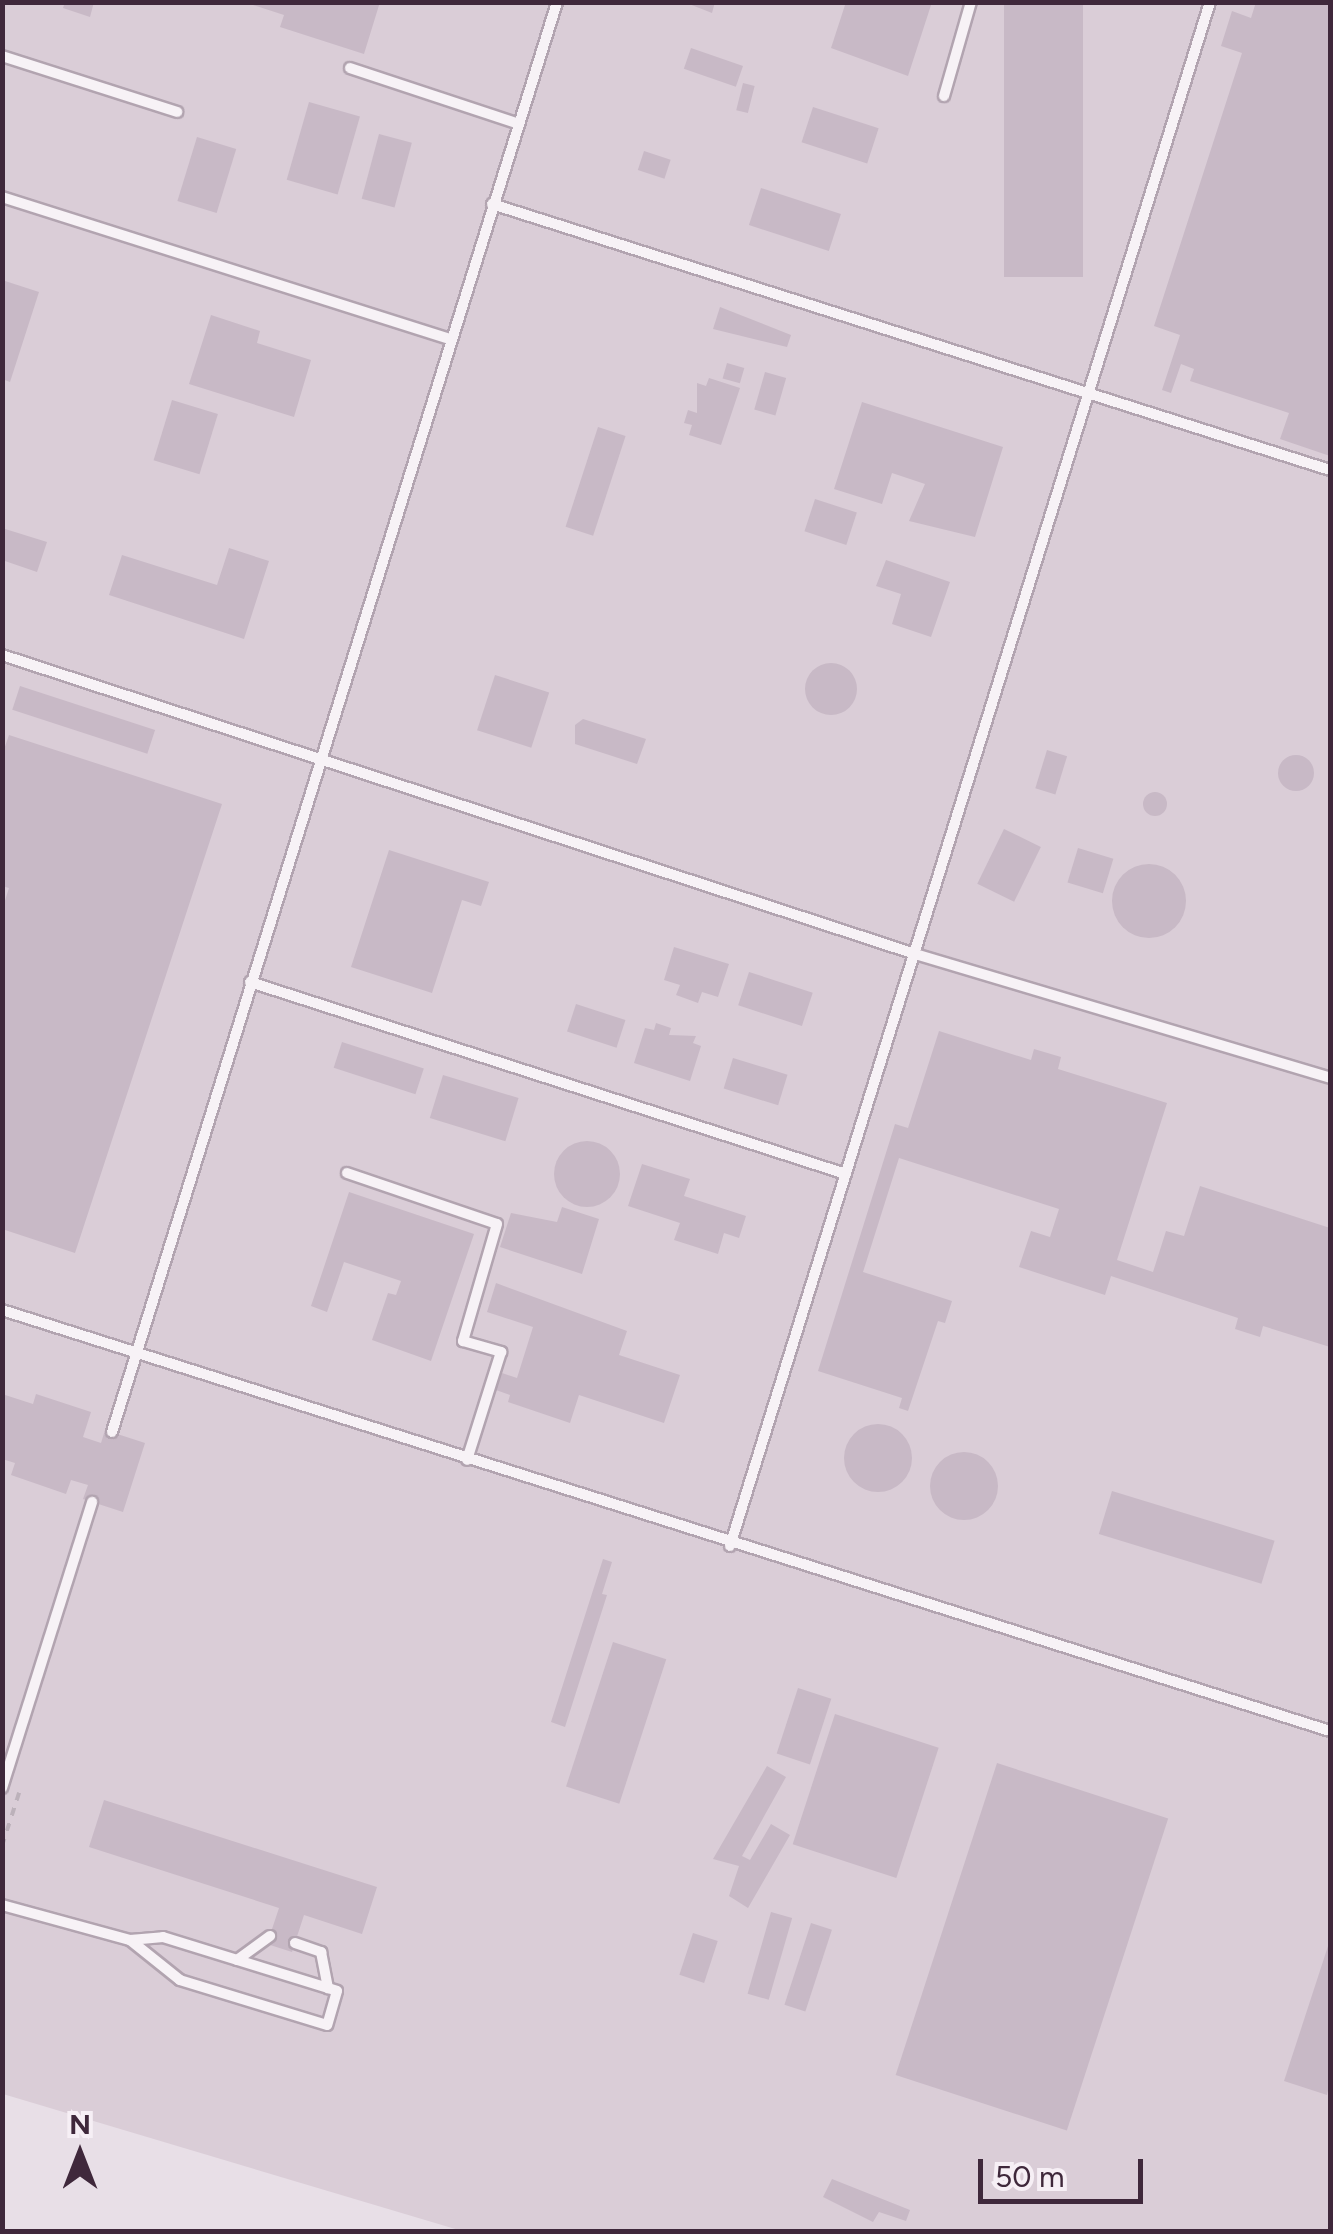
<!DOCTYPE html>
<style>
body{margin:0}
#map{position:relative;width:1333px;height:2234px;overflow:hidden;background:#e8dfe7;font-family:Figtree,sans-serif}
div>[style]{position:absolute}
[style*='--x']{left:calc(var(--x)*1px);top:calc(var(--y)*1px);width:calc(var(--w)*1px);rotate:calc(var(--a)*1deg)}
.built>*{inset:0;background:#dacdd7}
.building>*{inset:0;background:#c8b9c6;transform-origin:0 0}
.round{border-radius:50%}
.path>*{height:4px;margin-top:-2px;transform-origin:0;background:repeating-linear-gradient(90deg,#bcb1ba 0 8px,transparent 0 16px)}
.roads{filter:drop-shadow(2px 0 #b2a4b0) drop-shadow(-2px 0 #b2a4b0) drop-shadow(0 2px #b2a4b0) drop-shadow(0 -2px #b2a4b0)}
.service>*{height:10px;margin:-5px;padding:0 5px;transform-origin:5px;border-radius:5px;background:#f7f2f6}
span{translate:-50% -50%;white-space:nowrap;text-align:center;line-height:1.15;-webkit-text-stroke:8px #f6eff5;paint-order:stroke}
.frame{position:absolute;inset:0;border:5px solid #3f283b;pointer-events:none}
.north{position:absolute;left:30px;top:2104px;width:100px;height:100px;-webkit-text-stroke:8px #f6eff5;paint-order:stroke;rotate:0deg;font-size:28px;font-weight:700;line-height:40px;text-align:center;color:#3f283b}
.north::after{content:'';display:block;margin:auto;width:35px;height:45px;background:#3f283b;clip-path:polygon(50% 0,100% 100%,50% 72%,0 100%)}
.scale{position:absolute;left:978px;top:2159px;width:165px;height:45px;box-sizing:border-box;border:5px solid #3f283b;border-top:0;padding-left:12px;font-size:30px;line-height:35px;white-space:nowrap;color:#3f283b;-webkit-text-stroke:8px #f6eff5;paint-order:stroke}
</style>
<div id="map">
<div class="built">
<div style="clip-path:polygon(2px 3px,1330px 3px,1330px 2231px,462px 2231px,3px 2094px)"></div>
</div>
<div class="building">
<div style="clip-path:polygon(65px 2px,94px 2px,90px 17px,63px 8px)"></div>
<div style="clip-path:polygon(380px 2px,364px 54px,280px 27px,284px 15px,247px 3px)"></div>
<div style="clip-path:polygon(684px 2px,715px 2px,712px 13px)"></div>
<div style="clip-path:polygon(846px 2px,932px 2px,908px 76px,831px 48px)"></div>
<div style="left:1004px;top:2px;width:79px;height:275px"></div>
<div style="clip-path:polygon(1256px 2px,1330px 2px,1330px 456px,1280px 439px,1289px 413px,1190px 381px,1194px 369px,1181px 364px,1171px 393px,1162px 390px,1180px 335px,1154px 326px,1242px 53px,1221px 46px,1232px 11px,1251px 18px)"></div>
<div style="left:691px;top:48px;width:55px;height:22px;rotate:19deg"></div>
<div style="left:743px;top:83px;width:12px;height:28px;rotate:14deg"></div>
<div style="left:309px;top:102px;width:53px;height:81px;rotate:16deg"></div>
<div style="left:813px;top:107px;width:69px;height:37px;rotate:18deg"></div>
<div style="left:379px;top:134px;width:34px;height:67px;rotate:15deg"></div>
<div style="left:197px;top:137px;width:41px;height:67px;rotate:17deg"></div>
<div style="left:644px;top:151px;width:28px;height:20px;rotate:18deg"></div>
<div style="left:761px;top:188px;width:84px;height:39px;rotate:18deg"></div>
<div style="clip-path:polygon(2px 280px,39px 292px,10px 382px,2px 379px)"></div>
<div style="clip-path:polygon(720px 307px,791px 335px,787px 347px,713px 329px)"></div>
<div style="clip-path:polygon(211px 315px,260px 331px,257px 343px,311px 360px,294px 417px,189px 384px)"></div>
<div style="left:727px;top:363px;width:18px;height:16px;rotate:16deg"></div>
<div style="left:765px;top:372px;width:22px;height:39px;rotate:16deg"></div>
<div style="clip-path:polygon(709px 378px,740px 388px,721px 445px,689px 435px,692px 425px,684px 423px,688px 410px,697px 413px,697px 383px,706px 386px)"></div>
<div style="left:172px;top:400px;width:48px;height:63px;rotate:17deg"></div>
<div style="clip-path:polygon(862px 402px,1003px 447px,975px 537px,909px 521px,925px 484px,892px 473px,882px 504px,834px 489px)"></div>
<div style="left:598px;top:427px;width:29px;height:105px;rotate:18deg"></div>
<div style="left:815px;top:499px;width:44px;height:34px;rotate:18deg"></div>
<div style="clip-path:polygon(2px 528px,47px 542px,37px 572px,2px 560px)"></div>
<div style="clip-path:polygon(229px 548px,269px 561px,244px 639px,109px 595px,122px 555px,217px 585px)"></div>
<div style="clip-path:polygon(886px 560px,950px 582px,931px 637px,892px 624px,901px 594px,876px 586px)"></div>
<div class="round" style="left:805px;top:663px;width:52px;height:52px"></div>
<div style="left:495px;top:675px;width:57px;height:58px;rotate:18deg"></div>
<div style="left:20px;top:686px;width:142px;height:25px;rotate:18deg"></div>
<div style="clip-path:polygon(583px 719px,646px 739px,637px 764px,575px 744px,575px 725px)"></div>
<div style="clip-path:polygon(9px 735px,222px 804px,75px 1253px,2px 1229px,2px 910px,9px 888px,2px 886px,2px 755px)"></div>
<div style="left:1047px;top:750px;width:21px;height:40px;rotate:17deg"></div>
<div class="round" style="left:1278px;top:755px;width:36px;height:36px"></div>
<div class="round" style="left:1143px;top:792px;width:24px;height:24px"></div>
<div style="left:1004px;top:829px;width:41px;height:61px;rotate:26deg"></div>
<div style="left:1078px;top:848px;width:37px;height:36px;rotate:17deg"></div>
<div style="clip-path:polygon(389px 850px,489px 882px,481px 906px,462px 900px,432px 993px,351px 967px)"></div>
<div class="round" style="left:1112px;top:864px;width:74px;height:74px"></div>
<div style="clip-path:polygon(674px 947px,729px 964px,718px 997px,702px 992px,698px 1003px,676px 995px,680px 985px,664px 980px)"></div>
<div style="left:749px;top:972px;width:67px;height:35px;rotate:18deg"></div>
<div style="left:576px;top:1004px;width:52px;height:29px;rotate:18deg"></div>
<div style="clip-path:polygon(656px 1023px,671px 1028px,669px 1035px,696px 1036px,693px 1043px,701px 1046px,690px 1081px,634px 1063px,645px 1028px,654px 1030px)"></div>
<div style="clip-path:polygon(939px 1031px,1031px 1060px,1034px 1049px,1061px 1057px,1058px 1069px,1167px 1103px,1117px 1260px,1153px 1272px,1166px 1231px,1184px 1236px,1200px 1186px,1330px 1228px,1330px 1347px,1263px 1326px,1260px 1337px,1235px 1329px,1238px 1318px,1111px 1276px,1105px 1295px,1019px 1267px,1031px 1231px,1050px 1237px,1059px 1209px,899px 1158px,863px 1272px,952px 1301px,945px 1323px,938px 1321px,908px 1411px,899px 1408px,902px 1398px,818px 1371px,895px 1124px,908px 1128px)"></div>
<div style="left:342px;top:1042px;width:86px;height:27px;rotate:18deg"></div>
<div style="left:733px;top:1058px;width:57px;height:32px;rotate:17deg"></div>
<div style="left:443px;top:1075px;width:79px;height:45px;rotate:17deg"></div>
<div class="round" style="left:554px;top:1141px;width:66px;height:66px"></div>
<div style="clip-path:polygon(642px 1164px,690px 1179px,684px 1196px,746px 1216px,739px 1238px,724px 1233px,718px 1254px,674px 1240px,680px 1223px,628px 1206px)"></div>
<div style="clip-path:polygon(349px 1192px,474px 1234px,431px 1361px,372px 1340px,388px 1293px,396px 1295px,401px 1281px,344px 1262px,327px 1312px,311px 1306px)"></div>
<div style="clip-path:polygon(562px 1207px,599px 1219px,582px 1274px,500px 1247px,511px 1213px,557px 1222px)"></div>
<div style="clip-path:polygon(496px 1283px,627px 1331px,619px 1355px,680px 1375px,664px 1423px,579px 1395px,570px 1423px,508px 1402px,510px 1395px,496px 1390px,502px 1373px,517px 1378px,533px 1327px,487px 1312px)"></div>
<div style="clip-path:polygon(2px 1394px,33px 1404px,36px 1394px,91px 1412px,83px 1437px,101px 1443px,105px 1430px,145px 1443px,123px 1512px,83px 1499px,88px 1485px,71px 1480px,66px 1494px,11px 1475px,15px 1463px,2px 1459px)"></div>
<div class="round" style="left:844px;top:1424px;width:68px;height:68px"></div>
<div class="round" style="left:930px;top:1452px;width:68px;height:68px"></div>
<div style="left:1112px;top:1491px;width:170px;height:45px;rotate:17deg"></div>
<div style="clip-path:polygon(603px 1559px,612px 1562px,602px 1594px,607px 1595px,565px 1727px,551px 1722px)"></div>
<div style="left:613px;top:1642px;width:56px;height:152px;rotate:18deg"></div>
<div style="left:798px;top:1688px;width:35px;height:69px;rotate:18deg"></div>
<div style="left:835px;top:1714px;width:109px;height:137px;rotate:18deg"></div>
<div style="left:997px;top:1763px;width:180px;height:328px;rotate:18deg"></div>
<div style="clip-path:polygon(767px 1766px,786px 1777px,742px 1856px,750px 1860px,771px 1824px,790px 1835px,748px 1908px,729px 1896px,739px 1866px,713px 1859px)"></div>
<div style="clip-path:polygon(104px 1800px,377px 1887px,362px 1934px,304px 1915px,292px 1952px,267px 1944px,279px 1908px,89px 1847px)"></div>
<div style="left:771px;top:1912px;width:22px;height:85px;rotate:16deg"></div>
<div style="left:811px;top:1923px;width:22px;height:86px;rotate:18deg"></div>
<div style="left:693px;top:1933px;width:26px;height:44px;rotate:18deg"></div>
<div style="clip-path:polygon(1330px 1940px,1330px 2082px,1327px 2095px,1284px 2081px)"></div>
<div style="clip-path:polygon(832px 2179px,910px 2210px,906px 2221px,879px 2212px,873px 2222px,823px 2197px)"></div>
</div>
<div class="path">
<div style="--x:2;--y:1846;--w:56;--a:-72.2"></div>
</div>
<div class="roads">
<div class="service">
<div style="--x:2;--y:56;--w:184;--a:17.7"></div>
<div style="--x:350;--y:68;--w:178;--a:18.3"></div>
<div style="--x:944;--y:96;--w:98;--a:-74"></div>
<div style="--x:2;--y:197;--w:470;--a:17.6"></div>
<div style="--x:492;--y:204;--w:879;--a:17.61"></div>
<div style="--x:2;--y:655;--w:961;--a:18.13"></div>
<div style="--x:915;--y:954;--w:433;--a:16.6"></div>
<div style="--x:250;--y:982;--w:626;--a:17.86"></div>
<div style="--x:347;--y:1173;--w:158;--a:18.8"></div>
<div style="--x:497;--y:1224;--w:122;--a:106.2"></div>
<div style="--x:463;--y:1341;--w:40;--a:16"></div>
<div style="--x:501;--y:1352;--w:113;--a:107.5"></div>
<div style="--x:2;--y:1310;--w:1393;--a:17.59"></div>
<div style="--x:112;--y:1432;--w:1498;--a:-72.71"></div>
<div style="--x:730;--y:1546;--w:1617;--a:-72.73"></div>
<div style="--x:2;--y:1788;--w:300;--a:-72.5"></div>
<div style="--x:2;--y:1905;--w:133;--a:15.3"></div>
<div style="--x:130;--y:1940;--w:33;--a:-5"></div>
<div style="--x:163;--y:1937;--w:182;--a:17.2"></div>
<div style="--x:337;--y:1991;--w:35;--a:106"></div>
<div style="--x:327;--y:2025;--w:154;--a:-163"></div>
<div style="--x:180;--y:1980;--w:64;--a:-141.3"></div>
<div style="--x:295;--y:1943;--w:28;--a:19"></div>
<div style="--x:321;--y:1952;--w:37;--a:79"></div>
<div style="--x:237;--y:1960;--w:41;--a:-36"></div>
</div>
</div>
<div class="frame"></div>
<div class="north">N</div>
<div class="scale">50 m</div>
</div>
